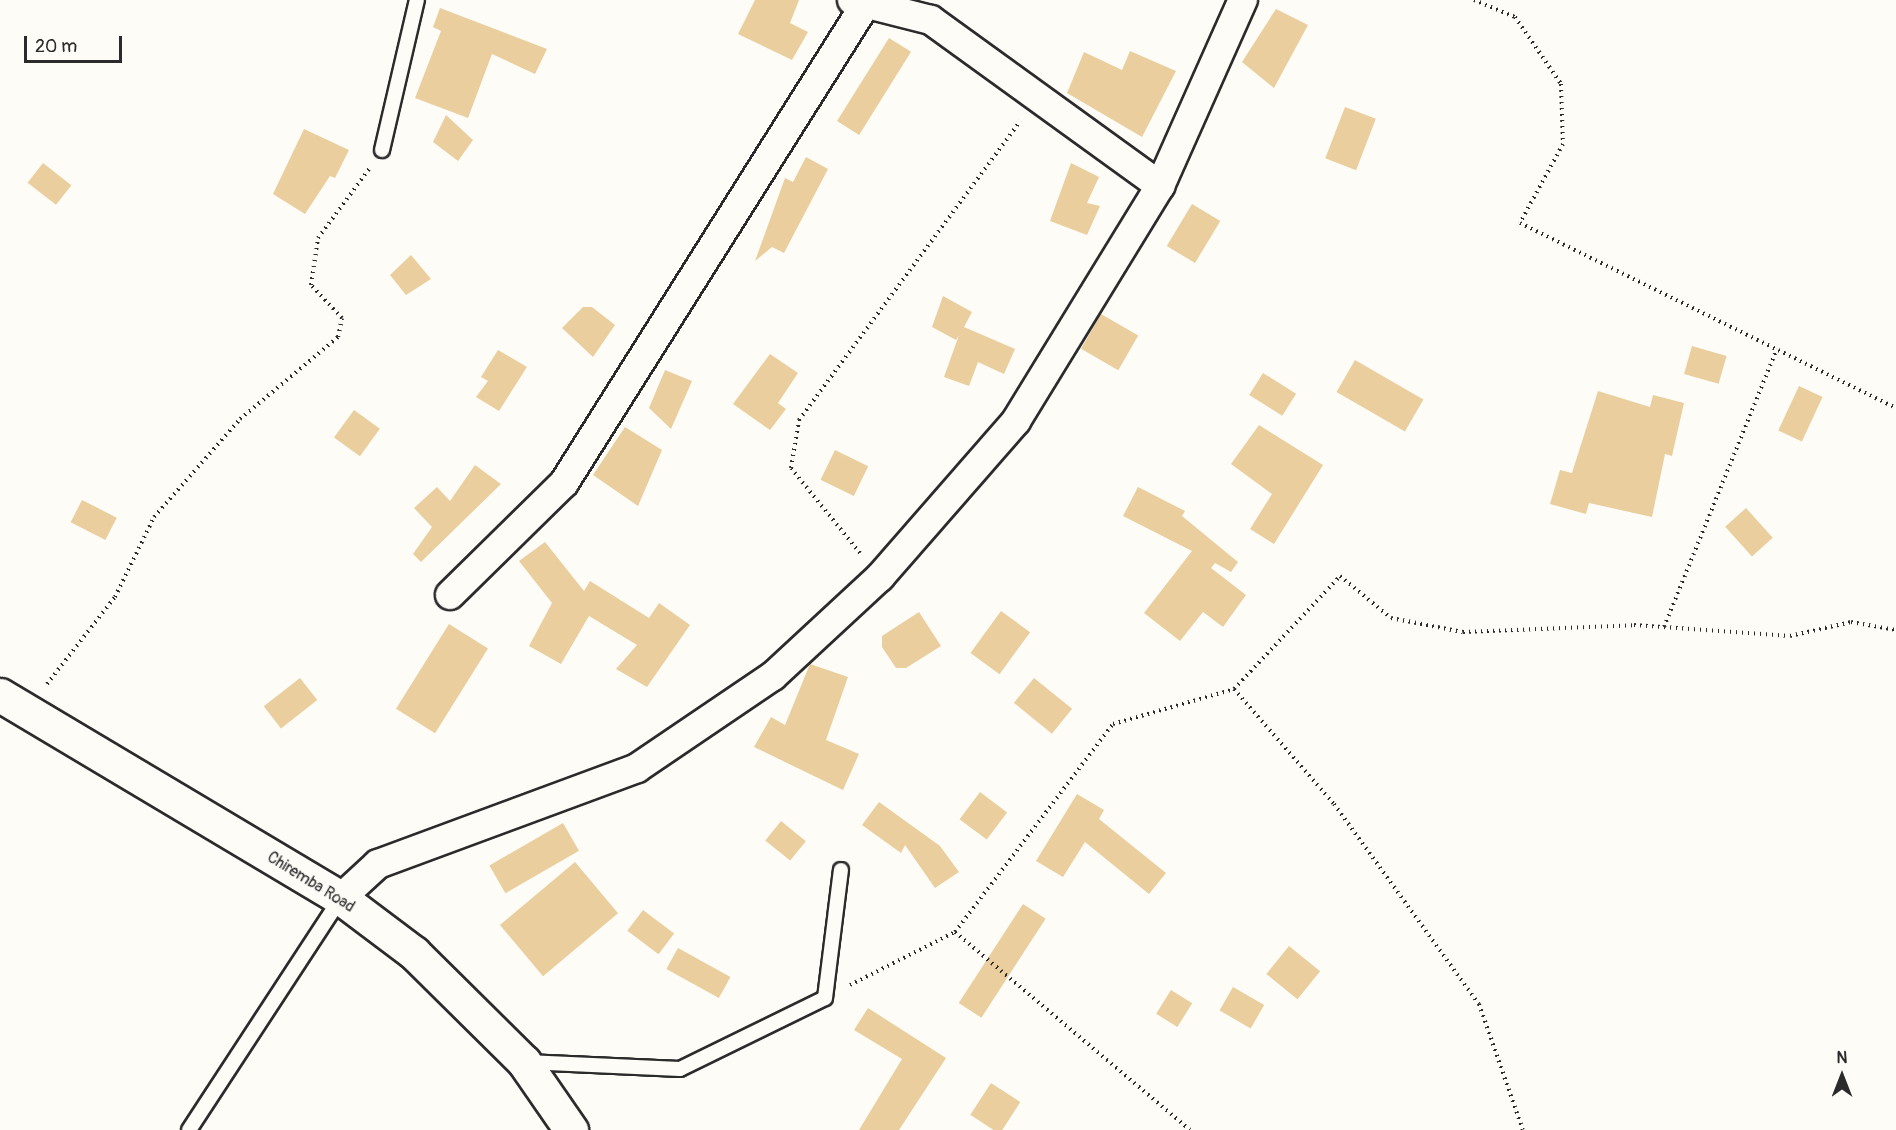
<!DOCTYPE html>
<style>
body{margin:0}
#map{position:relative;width:1896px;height:1130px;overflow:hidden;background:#fdfcf7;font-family:Pangolin,sans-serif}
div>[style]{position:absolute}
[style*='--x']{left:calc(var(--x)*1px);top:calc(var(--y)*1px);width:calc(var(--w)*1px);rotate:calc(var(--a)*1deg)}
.building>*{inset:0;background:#eace9e;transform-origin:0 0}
.path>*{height:4px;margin-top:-2px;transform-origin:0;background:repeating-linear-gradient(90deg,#2b2b2b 0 1.5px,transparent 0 6px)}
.roads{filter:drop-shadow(2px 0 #2b2b2b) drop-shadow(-2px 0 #2b2b2b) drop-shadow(0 2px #2b2b2b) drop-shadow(0 -2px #2b2b2b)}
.service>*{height:14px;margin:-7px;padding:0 7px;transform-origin:7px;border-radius:7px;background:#fdfcf7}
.minor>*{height:28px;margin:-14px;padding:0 14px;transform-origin:14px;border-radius:14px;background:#fdfcf7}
.secondary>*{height:33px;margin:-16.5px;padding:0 16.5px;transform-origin:16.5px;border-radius:16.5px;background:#fdfcf7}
span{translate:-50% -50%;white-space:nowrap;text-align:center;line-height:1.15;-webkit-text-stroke:6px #fdfcf7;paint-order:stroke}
.street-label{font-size:16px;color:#2b2b2b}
.north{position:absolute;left:1812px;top:1046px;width:60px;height:60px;-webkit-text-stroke:4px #fdfcf7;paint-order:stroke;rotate:0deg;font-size:16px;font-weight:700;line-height:24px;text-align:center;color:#2b2b2b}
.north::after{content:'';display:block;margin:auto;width:21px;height:27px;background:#2b2b2b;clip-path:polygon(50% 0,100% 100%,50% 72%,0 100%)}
.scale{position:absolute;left:24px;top:36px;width:98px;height:27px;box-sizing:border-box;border:3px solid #2b2b2b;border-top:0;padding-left:8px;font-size:18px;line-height:21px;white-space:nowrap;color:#2b2b2b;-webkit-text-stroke:4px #fdfcf7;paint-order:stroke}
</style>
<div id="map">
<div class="building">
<div style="clip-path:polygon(755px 0,799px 0,790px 23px,808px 32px,792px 60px,738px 34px)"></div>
<div style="clip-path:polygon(440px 8px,547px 49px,535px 74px,492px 54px,468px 118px,415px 98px,441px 31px,433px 27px)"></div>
<div style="clip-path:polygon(1276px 9px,1308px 25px,1274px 88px,1242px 62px)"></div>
<div style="left:889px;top:38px;width:26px;height:98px;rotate:32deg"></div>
<div style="clip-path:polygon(1130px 51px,1176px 71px,1142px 137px,1067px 93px,1084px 52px,1122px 70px)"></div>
<div style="left:1345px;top:107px;width:33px;height:55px;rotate:21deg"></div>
<div style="clip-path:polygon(446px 115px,473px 140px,458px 161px,433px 142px)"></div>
<div style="clip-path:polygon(304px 129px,349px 150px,335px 178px,330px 176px,305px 214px,273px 194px)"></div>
<div style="clip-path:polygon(806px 157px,828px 169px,784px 253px,772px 247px,755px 261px,785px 178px,793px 182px)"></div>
<div style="left:43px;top:163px;width:36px;height:25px;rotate:38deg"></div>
<div style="clip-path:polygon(1071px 163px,1099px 177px,1087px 203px,1100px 206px,1087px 235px,1050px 221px)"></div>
<div style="left:1192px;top:204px;width:33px;height:49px;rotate:31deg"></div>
<div style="clip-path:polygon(411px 255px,431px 279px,406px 295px,390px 275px)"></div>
<div style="clip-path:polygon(943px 296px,972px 312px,964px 327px,1015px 349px,1004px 374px,978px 362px,969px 386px,944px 377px,959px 335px,956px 340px,932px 327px)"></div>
<div style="clip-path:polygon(583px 307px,592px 307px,615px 325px,593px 357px,562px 328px)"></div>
<div style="left:1101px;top:314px;width:43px;height:40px;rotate:30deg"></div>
<div style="left:1692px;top:346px;width:36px;height:29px;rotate:16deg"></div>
<div style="clip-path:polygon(498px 350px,527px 367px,499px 411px,476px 397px,488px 381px,481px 377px)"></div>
<div style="clip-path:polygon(770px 354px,798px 373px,778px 403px,786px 409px,770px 430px,733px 404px)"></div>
<div style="left:1355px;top:360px;width:79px;height:37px;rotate:30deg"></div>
<div style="clip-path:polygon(665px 370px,692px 381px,671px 429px,649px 408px)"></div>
<div style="left:1263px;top:373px;width:39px;height:26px;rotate:32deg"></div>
<div style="left:1799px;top:386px;width:26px;height:49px;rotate:25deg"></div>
<div style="clip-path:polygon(1598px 391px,1650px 407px,1653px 395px,1684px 403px,1672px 456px,1665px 454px,1652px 517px,1589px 503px,1586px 514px,1550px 504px,1560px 470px,1572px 473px)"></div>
<div style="left:354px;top:410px;width:32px;height:34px;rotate:36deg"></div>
<div style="clip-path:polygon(1259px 425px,1323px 465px,1274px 544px,1250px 529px,1272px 494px,1231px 464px)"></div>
<div style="clip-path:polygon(625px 427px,662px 450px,638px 506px,593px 475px)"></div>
<div style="left:835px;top:450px;width:37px;height:33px;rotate:26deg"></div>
<div style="clip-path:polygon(475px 465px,501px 484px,421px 562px,413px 554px,432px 527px,414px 508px,437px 487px,450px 501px)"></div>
<div style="clip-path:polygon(1138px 487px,1185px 511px,1182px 516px,1238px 562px,1231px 572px,1215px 563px,1211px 568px,1246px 595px,1223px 627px,1203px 612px,1180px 641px,1144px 613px,1192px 551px,1123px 516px)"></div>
<div style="left:82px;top:500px;width:39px;height:25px;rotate:27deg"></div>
<div style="left:1746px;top:508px;width:40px;height:28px;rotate:48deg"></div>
<div style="clip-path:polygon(545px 542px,584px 591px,590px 581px,649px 618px,659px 603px,690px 625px,647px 687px,616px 669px,637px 645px,589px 616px,561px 664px,529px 646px,552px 603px,519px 561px)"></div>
<div style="left:1001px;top:611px;width:36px;height:52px;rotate:36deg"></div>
<div style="clip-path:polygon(919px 612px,941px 646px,906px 668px,896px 668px,882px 647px,882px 636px)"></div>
<div style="left:449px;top:624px;width:46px;height:100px;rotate:32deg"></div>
<div style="clip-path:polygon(810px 664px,848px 677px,826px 740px,859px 754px,843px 790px,754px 747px,771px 717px,785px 725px)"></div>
<div style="left:300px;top:678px;width:28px;height:46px;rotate:52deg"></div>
<div style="left:1034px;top:678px;width:49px;height:32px;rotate:39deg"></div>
<div style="left:980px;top:792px;width:34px;height:34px;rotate:37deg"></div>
<div style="clip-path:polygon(1077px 794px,1104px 810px,1099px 819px,1166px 873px,1149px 894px,1085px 842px,1063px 877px,1036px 861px)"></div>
<div style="clip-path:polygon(879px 802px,940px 846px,959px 872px,935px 888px,905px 845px,901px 853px,862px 825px)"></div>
<div style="left:781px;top:821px;width:32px;height:25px;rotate:39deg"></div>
<div style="left:563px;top:823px;width:32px;height:85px;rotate:60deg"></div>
<div style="left:575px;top:862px;width:67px;height:98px;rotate:50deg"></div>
<div style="left:1023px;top:904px;width:27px;height:118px;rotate:33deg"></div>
<div style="left:643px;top:910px;width:39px;height:26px;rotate:37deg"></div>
<div style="left:1289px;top:946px;width:40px;height:36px;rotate:39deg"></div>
<div style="left:678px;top:948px;width:60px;height:24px;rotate:29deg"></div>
<div style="left:1233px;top:987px;width:36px;height:27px;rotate:30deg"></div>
<div style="left:1171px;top:990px;width:25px;height:28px;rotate:32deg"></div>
<div style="clip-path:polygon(868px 1008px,946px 1058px,899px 1130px,859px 1130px,902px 1059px,854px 1030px)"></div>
<div style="left:991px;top:1083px;width:35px;height:38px;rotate:33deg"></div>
</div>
<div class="path">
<div style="--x:1474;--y:0;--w:44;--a:22.5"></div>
<div style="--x:1515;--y:17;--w:81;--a:55.5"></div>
<div style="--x:1561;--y:84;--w:60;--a:88.1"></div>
<div style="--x:1563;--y:144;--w:90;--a:118.6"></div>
<div style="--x:1520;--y:223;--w:419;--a:26.2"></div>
<div style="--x:860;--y:553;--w:109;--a:-129.1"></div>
<div style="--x:791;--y:468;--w:49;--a:-80.5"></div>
<div style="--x:799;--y:420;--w:372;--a:-53.5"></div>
<div style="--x:1664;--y:627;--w:300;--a:-67.9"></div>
<div style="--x:47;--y:684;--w:110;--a:-52"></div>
<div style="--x:115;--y:597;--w:89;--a:-64"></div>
<div style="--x:154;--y:517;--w:130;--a:-48.7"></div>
<div style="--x:240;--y:419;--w:128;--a:-39.9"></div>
<div style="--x:338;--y:337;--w:19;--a:-78"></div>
<div style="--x:342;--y:318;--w:45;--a:-133.2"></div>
<div style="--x:311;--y:285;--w:48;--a:-81.5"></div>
<div style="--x:318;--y:238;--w:86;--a:-53.5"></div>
<div style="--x:1234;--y:689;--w:152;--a:49"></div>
<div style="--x:1334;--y:804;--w:247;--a:54.1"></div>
<div style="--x:1479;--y:1004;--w:133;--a:70.8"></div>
<div style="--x:955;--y:932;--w:307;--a:40.1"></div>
<div style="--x:850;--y:985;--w:118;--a:-26.8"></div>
<div style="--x:955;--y:932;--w:261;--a:-52.8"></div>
<div style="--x:1113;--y:724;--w:126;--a:-16.1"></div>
<div style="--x:1234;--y:689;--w:155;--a:-46.8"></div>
<div style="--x:1340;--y:576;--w:66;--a:39.5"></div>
<div style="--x:1391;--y:618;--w:73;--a:11"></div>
<div style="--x:1463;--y:632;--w:171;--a:-2.3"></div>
<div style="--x:1634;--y:625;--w:156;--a:4"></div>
<div style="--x:1790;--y:636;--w:63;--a:-12.9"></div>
<div style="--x:1851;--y:622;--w:46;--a:10.1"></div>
</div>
<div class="roads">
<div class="service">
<div style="--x:382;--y:150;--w:154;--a:-76.9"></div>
<div style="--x:526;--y:1062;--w:154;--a:2.6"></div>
<div style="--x:680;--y:1069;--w:161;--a:-26.1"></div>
<div style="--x:825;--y:998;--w:129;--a:-82.9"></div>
<div style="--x:189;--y:1130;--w:277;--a:-56.8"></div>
</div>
<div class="minor">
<div style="--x:852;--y:0;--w:81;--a:14.2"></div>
<div style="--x:931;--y:20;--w:283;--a:35.9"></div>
<div style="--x:450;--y:595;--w:160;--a:-44.5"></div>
<div style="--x:564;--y:483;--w:565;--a:-57.8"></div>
<div style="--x:341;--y:898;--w:50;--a:-42.6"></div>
<div style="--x:378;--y:864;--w:276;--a:-20.3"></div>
<div style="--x:637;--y:768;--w:164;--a:-34.1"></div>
<div style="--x:773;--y:676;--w:146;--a:-42.8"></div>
<div style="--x:880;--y:577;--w:207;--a:-48.9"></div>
<div style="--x:1016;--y:421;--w:276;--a:-58.5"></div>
<div style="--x:1160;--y:186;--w:204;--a:-66"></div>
</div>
<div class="secondary">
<div style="--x:0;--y:695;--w:397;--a:30.8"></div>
<div style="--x:341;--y:898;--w:91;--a:37"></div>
<div style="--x:414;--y:953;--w:155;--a:44.7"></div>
<div style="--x:524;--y:1062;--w:83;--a:55.3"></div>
</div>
</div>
<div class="street-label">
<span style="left:311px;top:882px;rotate:32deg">Chiremba Road</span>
</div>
<div class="north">N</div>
<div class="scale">20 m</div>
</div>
